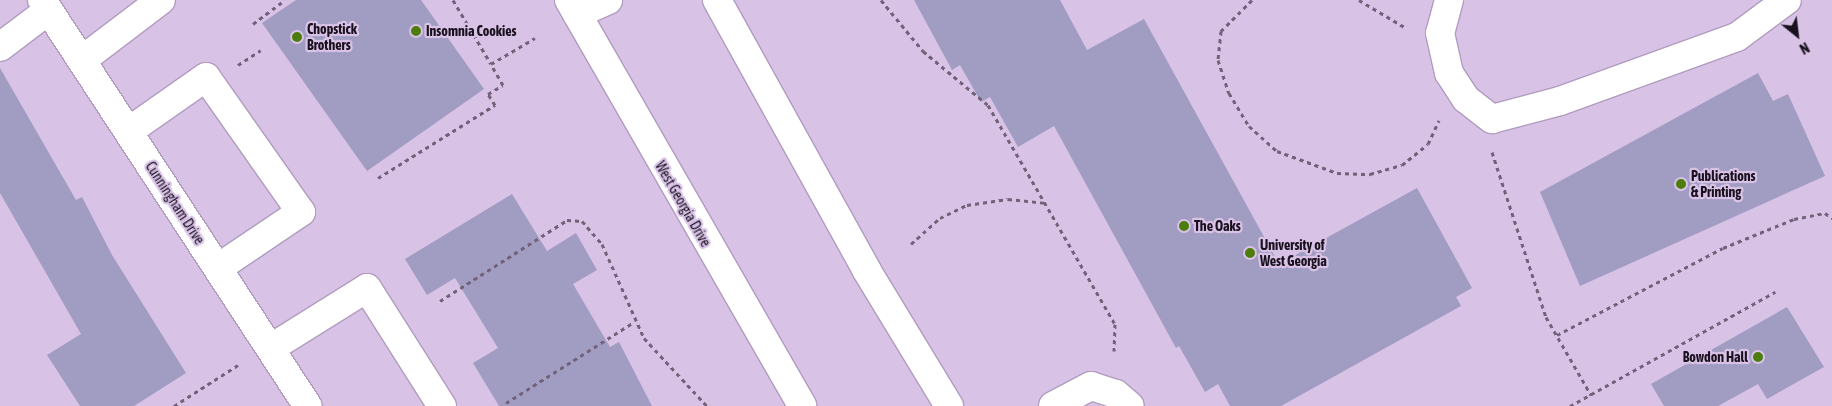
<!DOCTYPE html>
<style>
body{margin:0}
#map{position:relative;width:1832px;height:406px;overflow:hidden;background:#d8c2e6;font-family:"Asap Condensed",sans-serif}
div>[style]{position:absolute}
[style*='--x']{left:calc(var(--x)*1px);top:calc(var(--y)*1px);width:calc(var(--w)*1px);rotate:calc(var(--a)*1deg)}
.building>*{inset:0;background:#a19cc1}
.path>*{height:3px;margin-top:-1.5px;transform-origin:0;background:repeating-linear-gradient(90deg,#71627a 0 4px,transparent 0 8px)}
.roads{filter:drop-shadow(1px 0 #b19cbf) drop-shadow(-1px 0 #b19cbf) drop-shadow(0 1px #b19cbf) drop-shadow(0 -1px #b19cbf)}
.minor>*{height:28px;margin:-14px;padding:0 14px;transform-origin:14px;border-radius:14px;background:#fff}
.dots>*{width:14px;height:14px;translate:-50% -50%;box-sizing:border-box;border:2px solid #d8c2e6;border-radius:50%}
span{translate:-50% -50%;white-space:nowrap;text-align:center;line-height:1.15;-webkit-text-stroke:4.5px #d8c2e6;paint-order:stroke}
.poi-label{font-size:14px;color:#19111e;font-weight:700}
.left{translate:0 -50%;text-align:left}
.right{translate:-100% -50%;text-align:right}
.street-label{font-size:14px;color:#19111e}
.north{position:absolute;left:1772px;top:10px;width:50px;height:50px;-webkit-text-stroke:4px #d8c2e6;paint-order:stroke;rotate:151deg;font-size:14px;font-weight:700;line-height:20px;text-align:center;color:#19111e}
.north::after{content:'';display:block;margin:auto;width:18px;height:22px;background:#19111e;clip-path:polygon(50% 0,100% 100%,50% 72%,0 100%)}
</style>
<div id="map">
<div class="building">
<div style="clip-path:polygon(296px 0,421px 0,484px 89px,367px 171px,262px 23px)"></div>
<div style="clip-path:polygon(914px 0,1060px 0,1087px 50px,1144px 19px,1279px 264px,1417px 188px,1472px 288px,1456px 297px,1461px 306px,1281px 406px,1230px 406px,1218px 384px,1205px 392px,1179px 346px,1176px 348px,1054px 126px,1018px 147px,990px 97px,981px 102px,960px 65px,952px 70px)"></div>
<div style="clip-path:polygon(0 68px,76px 200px,82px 197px,112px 255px,186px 373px,134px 406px,80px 406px,47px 355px,81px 334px,0 193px)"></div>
<div style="clip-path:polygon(1758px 73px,1773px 101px,1788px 94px,1825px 176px,1580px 286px,1540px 192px)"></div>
<div style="clip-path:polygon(512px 194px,547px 251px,576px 233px,597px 270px,573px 284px,610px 347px,619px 342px,652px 406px,499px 406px,473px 363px,498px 348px,455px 278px,427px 295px,405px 259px)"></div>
<div style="clip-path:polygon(1787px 307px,1824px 367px,1767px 399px,1758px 384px,1718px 406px,1664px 406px,1651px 384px)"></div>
</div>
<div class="path">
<div style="--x:453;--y:0;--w:74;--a:59.3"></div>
<div style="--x:491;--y:64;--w:51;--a:-30.6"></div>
<div style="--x:881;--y:0;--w:66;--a:50.5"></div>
<div style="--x:923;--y:51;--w:85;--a:39.7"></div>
<div style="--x:988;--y:105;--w:253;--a:59.9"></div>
<div style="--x:1115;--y:324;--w:27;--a:92"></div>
<div style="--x:1252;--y:0;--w:44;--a:135"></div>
<div style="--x:1221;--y:31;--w:29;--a:96"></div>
<div style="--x:1218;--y:60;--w:35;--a:72"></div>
<div style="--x:1229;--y:93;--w:39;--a:59"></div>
<div style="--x:1249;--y:126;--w:38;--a:42"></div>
<div style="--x:1277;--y:151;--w:64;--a:20.1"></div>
<div style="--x:1337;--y:173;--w:33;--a:2"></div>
<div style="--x:1370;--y:174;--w:33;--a:-16"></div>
<div style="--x:1402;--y:165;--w:33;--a:-39"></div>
<div style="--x:1428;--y:144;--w:26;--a:-65"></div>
<div style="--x:1359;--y:0;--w:55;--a:30.8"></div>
<div style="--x:253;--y:24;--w:40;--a:-37"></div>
<div style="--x:238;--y:65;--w:27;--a:-33"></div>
<div style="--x:1492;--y:152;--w:174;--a:71.9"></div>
<div style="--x:1546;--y:317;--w:90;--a:60"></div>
<div style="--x:378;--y:178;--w:138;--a:-32"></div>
<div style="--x:495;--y:105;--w:13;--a:-122"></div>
<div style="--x:488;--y:94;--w:17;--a:-31"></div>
<div style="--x:503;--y:85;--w:24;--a:-120"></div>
<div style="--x:911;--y:244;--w:39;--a:-42"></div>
<div style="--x:940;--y:218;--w:30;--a:-26"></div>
<div style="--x:967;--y:205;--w:41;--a:-8.3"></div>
<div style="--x:1008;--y:199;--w:37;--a:6"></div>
<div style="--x:440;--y:301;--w:151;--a:-32.5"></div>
<div style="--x:567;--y:220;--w:15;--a:4"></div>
<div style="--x:582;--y:221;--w:30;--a:49"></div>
<div style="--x:602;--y:244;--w:103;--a:65.9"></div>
<div style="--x:644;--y:338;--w:93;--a:47.2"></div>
<div style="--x:1557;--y:335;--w:187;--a:-27.7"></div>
<div style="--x:1723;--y:248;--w:77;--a:-22.2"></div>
<div style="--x:1794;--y:219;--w:32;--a:-11"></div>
<div style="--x:1825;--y:213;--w:9;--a:36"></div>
<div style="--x:506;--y:403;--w:151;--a:-32.3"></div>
<div style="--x:174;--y:406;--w:76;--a:-32.6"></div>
<div style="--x:1570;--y:406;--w:235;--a:-29.1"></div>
</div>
<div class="roads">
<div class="minor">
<div style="--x:42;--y:0;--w:485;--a:56.8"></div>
<div style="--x:569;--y:0;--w:468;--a:60.1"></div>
<div style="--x:717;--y:0;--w:310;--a:61"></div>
<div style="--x:867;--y:271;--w:158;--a:58.7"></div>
<div style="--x:1449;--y:0;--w:34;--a:105"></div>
<div style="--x:1440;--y:33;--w:41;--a:77.3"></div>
<div style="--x:1449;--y:73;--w:31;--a:57"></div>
<div style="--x:1466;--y:99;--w:33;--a:38"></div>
<div style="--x:1492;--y:119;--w:70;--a:-14.8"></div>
<div style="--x:1560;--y:101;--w:188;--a:-19.9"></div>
<div style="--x:1737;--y:37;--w:62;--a:-36.5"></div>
<div style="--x:577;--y:14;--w:34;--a:-24"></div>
<div style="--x:0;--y:47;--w:61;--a:-37.1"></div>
<div style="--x:82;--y:60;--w:99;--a:-37.2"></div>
<div style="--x:129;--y:131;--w:94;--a:-35"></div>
<div style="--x:206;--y:77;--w:165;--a:54.9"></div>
<div style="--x:301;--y:212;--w:100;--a:146"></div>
<div style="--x:271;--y:348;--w:113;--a:-32"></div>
<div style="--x:367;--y:288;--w:140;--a:57.6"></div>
<div style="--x:1053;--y:406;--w:43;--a:-27.8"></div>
<div style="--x:1091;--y:386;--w:26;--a:18"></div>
<div style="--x:1116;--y:394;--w:18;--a:41"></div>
</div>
</div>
<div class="dots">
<div style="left:416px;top:31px;background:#4c7d0c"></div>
<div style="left:297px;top:37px;background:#4c7d0c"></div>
<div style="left:1681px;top:184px;background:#4c7d0c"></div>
<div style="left:1184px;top:226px;background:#4c7d0c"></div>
<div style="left:1250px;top:253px;background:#4c7d0c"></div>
<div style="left:1758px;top:357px;background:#4c7d0c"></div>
</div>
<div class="poi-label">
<span class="left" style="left:307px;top:37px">Chopstick<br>Brothers</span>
<span class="left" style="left:426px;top:31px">Insomnia Cookies</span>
<span class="left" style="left:1691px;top:184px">Publications<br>&amp; Printing</span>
<span class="left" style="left:1194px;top:226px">The Oaks</span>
<span class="left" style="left:1260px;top:253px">University of<br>West Georgia</span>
<span class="right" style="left:1748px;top:357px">Bowdon Hall</span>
</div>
<div class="street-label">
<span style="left:175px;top:203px;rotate:57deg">Cunningham Drive</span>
<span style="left:683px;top:204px;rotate:60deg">West Georgia Drive</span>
</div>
<div class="north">N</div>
</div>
